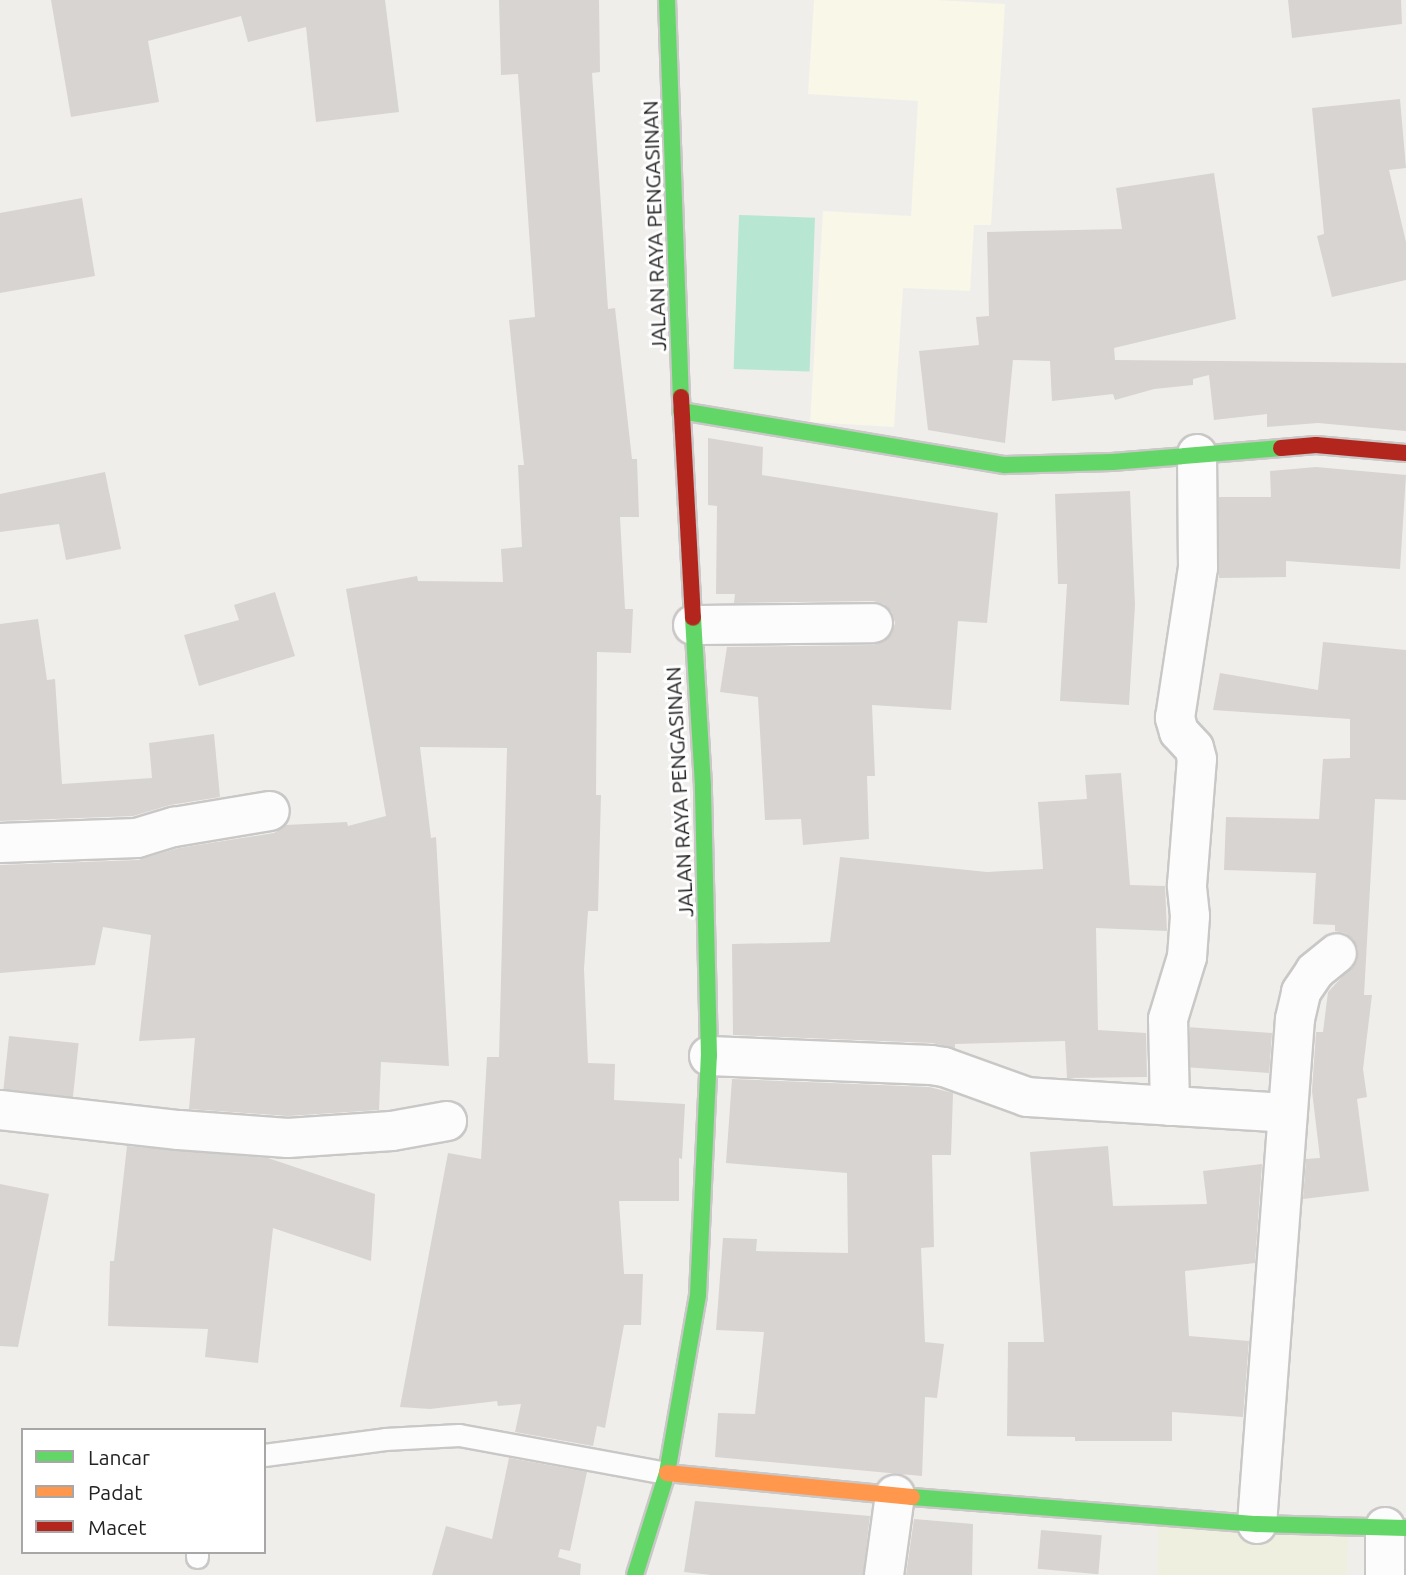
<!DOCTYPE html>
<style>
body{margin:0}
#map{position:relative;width:1406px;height:1575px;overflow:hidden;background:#f0eeeb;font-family:Ubuntu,sans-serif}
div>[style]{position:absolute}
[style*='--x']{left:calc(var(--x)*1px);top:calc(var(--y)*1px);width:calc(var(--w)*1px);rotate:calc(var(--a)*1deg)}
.education>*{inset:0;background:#f8f7e8}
.farmland>*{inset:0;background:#efefdf;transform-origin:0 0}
.pitch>*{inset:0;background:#b7e6d2;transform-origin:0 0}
.building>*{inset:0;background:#d7d4d2;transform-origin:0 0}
.roads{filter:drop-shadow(2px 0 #c9c8c7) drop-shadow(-2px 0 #c9c8c7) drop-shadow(0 2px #c9c8c7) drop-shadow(0 -2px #c9c8c7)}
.lane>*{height:21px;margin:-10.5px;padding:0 10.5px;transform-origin:10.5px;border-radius:10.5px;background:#fdfcfc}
.street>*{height:38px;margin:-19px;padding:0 19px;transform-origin:19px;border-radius:19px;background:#fdfcfc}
.fast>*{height:16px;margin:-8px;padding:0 8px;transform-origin:8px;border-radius:8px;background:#63d668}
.slow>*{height:16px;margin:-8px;padding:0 8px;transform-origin:8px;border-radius:8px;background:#ff974d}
.jam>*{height:16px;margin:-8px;padding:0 8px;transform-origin:8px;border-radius:8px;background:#b3261e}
span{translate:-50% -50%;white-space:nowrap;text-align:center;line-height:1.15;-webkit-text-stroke:6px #fff;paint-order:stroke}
.street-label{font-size:21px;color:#222}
.legend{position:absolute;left:21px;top:1428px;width:245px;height:126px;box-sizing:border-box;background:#fff;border:2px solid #a7a7a7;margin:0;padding:9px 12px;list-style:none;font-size:21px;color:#222}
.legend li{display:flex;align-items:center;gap:14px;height:35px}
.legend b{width:35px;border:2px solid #a7a7a7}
</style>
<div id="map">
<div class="education">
<div style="clip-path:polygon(814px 0,937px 0,1005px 4px,991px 225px,974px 225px,970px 291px,903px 288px,894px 427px,810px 422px,823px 211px,911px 216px,918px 101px,808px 94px)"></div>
</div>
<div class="farmland">
<div style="left:1159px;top:1512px;width:190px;height:63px;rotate:2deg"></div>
</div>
<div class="pitch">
<div style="left:739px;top:215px;width:76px;height:154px;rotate:2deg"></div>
</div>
<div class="building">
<div style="clip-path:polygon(51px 0,385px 0,399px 112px,316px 122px,306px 27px,248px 42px,241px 16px,148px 41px,159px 102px,71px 117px)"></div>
<div style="clip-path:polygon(499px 0,599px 0,600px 72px,592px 73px,608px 309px,615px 308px,632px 459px,637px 459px,639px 517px,620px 517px,625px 609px,633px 609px,631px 653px,597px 652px,596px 795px,601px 795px,598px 911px,588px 911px,584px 969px,588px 1063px,615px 1064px,614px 1100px,685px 1104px,682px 1159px,679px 1158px,679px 1201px,619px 1201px,624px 1274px,643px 1274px,641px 1325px,624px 1325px,605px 1428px,597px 1426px,593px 1446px,515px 1432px,521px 1404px,498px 1406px,497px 1401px,430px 1409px,400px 1407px,448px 1153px,481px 1159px,487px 1057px,499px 1057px,507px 748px,420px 747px,431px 838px,436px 837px,449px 1066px,381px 1062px,379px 1110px,288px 1116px,189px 1109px,195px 1038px,139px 1041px,151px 935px,103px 927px,95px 965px,0 973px,0 865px,138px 860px,179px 848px,274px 833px,286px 825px,347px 822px,348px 826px,386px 816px,346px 589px,417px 576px,418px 581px,503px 582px,501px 549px,522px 547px,518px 465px,524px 465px,509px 320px,535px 317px,518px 74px,501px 75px)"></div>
<div style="clip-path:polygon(1288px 0,1401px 0,1402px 24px,1292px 38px)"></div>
<div style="clip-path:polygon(1400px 99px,1406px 168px,1389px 170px,1406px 242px,1406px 280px,1332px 297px,1317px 236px,1324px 234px,1312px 108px)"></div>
<div style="clip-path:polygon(1214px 173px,1236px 319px,1114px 348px,1115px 360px,1406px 363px,1406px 431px,1318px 423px,1267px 427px,1267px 414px,1214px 420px,1209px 375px,1193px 379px,1193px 385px,1154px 389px,1115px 400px,1113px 394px,1052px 401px,1050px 361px,1013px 360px,1005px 443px,928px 430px,919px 351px,979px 345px,976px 317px,989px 316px,987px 232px,1122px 229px,1116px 188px)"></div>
<div style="clip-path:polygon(82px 198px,95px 276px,0 293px,0 213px)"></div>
<div style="clip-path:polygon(708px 438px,763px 447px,762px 475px,998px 513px,987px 623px,958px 621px,951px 710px,872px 705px,875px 776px,867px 776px,869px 839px,803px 845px,801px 819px,765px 820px,758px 697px,720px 692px,727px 647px,874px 645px,885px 641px,892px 633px,895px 623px,892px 612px,884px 604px,873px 601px,734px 603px,735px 594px,716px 594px,717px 506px,708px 505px)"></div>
<div style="clip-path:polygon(1316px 467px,1406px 475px,1400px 569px,1286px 561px,1286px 577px,1219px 578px,1219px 497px,1271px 497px,1270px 471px)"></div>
<div style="clip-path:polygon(105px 472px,121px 549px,66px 560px,59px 524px,0 532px,0 494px)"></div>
<div style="clip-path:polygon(1130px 491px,1135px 605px,1129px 705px,1060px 701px,1067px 584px,1058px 584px,1055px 494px)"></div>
<div style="clip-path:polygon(275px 592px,295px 656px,199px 686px,184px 635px,239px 620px,234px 605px)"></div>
<div style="clip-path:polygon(38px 619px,47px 680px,55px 679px,62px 784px,152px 778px,149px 743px,214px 734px,220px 797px,170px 805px,133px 816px,0 821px,0 624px)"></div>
<div style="clip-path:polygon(1323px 642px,1406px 650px,1406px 800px,1375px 799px,1364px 995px,1372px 995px,1363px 1069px,1367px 1097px,1357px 1099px,1369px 1191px,1303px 1199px,1306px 1159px,1320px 1158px,1312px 1091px,1316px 1032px,1323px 1032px,1328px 992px,1357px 961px,1358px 949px,1353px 939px,1345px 933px,1335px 931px,1335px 925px,1313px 924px,1316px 873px,1224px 870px,1226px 817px,1319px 819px,1323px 759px,1350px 758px,1350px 719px,1213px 710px,1220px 673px,1318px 690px)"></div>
<div style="clip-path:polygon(1121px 773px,1130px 885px,1165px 886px,1167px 931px,1096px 928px,1098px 1030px,1146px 1033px,1147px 1077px,1067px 1078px,1065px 1041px,955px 1044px,955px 1048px,932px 1043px,733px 1035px,732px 944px,830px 942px,840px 857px,987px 872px,1043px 869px,1038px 802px,1087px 799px,1085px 775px)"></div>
<div style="left:1272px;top:1033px;width:40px;height:82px;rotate:94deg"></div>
<div style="left:9px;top:1036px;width:70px;height:54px;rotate:6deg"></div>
<div style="clip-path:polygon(732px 1079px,929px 1087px,953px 1093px,951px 1155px,932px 1155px,934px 1247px,921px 1248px,925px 1342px,944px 1344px,937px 1398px,925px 1397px,922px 1476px,715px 1457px,718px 1413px,755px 1414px,764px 1332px,716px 1330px,723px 1238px,757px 1239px,756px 1251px,848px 1253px,847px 1173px,726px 1163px)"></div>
<div style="clip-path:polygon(127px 1146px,268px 1158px,375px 1194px,371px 1261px,273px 1228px,258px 1363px,205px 1357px,208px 1329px,108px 1326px,110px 1261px,114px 1261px)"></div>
<div style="clip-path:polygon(1108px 1146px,1113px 1206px,1207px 1204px,1203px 1171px,1262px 1164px,1255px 1263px,1185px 1271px,1189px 1336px,1249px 1341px,1243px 1417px,1172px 1412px,1172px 1441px,1075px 1441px,1075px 1437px,1007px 1436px,1008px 1342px,1044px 1342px,1030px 1152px)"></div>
<div style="clip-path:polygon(0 1184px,49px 1194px,18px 1347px,0 1346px)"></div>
<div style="clip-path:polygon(509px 1458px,587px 1472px,570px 1551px,560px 1549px,558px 1557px,581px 1564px,580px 1575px,432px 1575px,446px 1526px,492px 1539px)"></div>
<div style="clip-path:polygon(695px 1501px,870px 1516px,863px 1575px,711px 1575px,684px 1572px)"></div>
<div style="clip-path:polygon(914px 1519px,973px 1524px,972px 1575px,906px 1575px)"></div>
<div style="left:1041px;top:1530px;width:61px;height:39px;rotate:5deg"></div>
</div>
<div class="roads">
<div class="lane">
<div style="--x:264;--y:1455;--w:122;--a:-7.5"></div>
<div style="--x:385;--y:1439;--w:74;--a:-3.1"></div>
<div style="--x:459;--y:1435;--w:211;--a:10.4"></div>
<div style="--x:197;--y:1557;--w:5;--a:-90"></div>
</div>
<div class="street">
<div style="--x:693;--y:625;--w:180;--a:-0.6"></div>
<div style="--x:0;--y:843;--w:137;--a:-2.1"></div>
<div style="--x:137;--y:838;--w:39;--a:-17"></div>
<div style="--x:174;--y:827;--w:97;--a:-9.5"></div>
<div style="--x:709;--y:1056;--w:222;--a:2.3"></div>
<div style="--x:931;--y:1065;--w:13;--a:9"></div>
<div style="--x:944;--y:1067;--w:88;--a:19.9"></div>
<div style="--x:1027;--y:1097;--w:261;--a:3.5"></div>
<div style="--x:1170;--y:1106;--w:87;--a:-91.3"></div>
<div style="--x:1168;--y:1019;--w:65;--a:-73"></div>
<div style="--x:1187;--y:957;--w:41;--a:-85.8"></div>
<div style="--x:1190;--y:916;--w:31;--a:-96"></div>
<div style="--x:1187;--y:885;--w:126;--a:-85.5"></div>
<div style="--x:1197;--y:759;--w:11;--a:-105"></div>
<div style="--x:1194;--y:748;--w:22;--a:-133"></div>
<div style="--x:1179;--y:732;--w:15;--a:-106"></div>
<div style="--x:1175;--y:718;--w:152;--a:-81.3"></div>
<div style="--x:1198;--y:568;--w:114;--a:-90.5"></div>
<div style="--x:0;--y:1110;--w:180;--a:6.4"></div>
<div style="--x:179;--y:1130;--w:109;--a:4.2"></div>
<div style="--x:288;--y:1138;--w:104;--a:-3.9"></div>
<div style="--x:392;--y:1131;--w:56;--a:-10.3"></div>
<div style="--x:1257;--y:1524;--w:506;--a:-85.7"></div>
<div style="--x:1295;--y:1019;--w:28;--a:-77"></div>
<div style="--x:1301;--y:992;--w:25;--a:-56"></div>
<div style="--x:1315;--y:971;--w:28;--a:-39"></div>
<div style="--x:884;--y:1575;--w:81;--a:-82.2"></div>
<div style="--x:1385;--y:1575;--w:48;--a:-90"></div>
</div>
<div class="fast">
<div style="--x:667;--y:0;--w:397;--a:88"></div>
<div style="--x:681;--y:411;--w:328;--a:9.5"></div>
<div style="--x:1005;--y:465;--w:107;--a:-1.6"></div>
<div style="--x:1112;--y:462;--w:170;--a:-4.7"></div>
<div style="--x:912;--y:1497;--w:346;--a:4.5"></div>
<div style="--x:1257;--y:1524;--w:149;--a:1.5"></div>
<div style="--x:635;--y:1575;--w:107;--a:-72.6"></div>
<div style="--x:667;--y:1473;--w:181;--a:-80.1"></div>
<div style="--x:698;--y:1295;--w:239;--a:-87.4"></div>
<div style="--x:709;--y:1056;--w:270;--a:-91.3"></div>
<div style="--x:703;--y:786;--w:168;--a:-93.4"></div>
</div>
<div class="slow">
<div style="--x:667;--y:1473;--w:246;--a:5.6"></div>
</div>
<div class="jam">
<div style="--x:681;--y:397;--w:221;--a:86.9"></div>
<div style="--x:1281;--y:448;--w:35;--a:-5"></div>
<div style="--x:1316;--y:445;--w:90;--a:5.1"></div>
</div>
</div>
<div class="street-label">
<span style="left:654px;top:226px;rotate:-92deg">JALAN RAYA PENGASINAN</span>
<span style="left:679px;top:792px;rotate:-93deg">JALAN RAYA PENGASINAN</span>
</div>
<ul class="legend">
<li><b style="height:9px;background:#63d668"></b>Lancar</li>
<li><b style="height:9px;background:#ff974d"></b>Padat</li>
<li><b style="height:9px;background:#b3261e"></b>Macet</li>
</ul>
</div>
